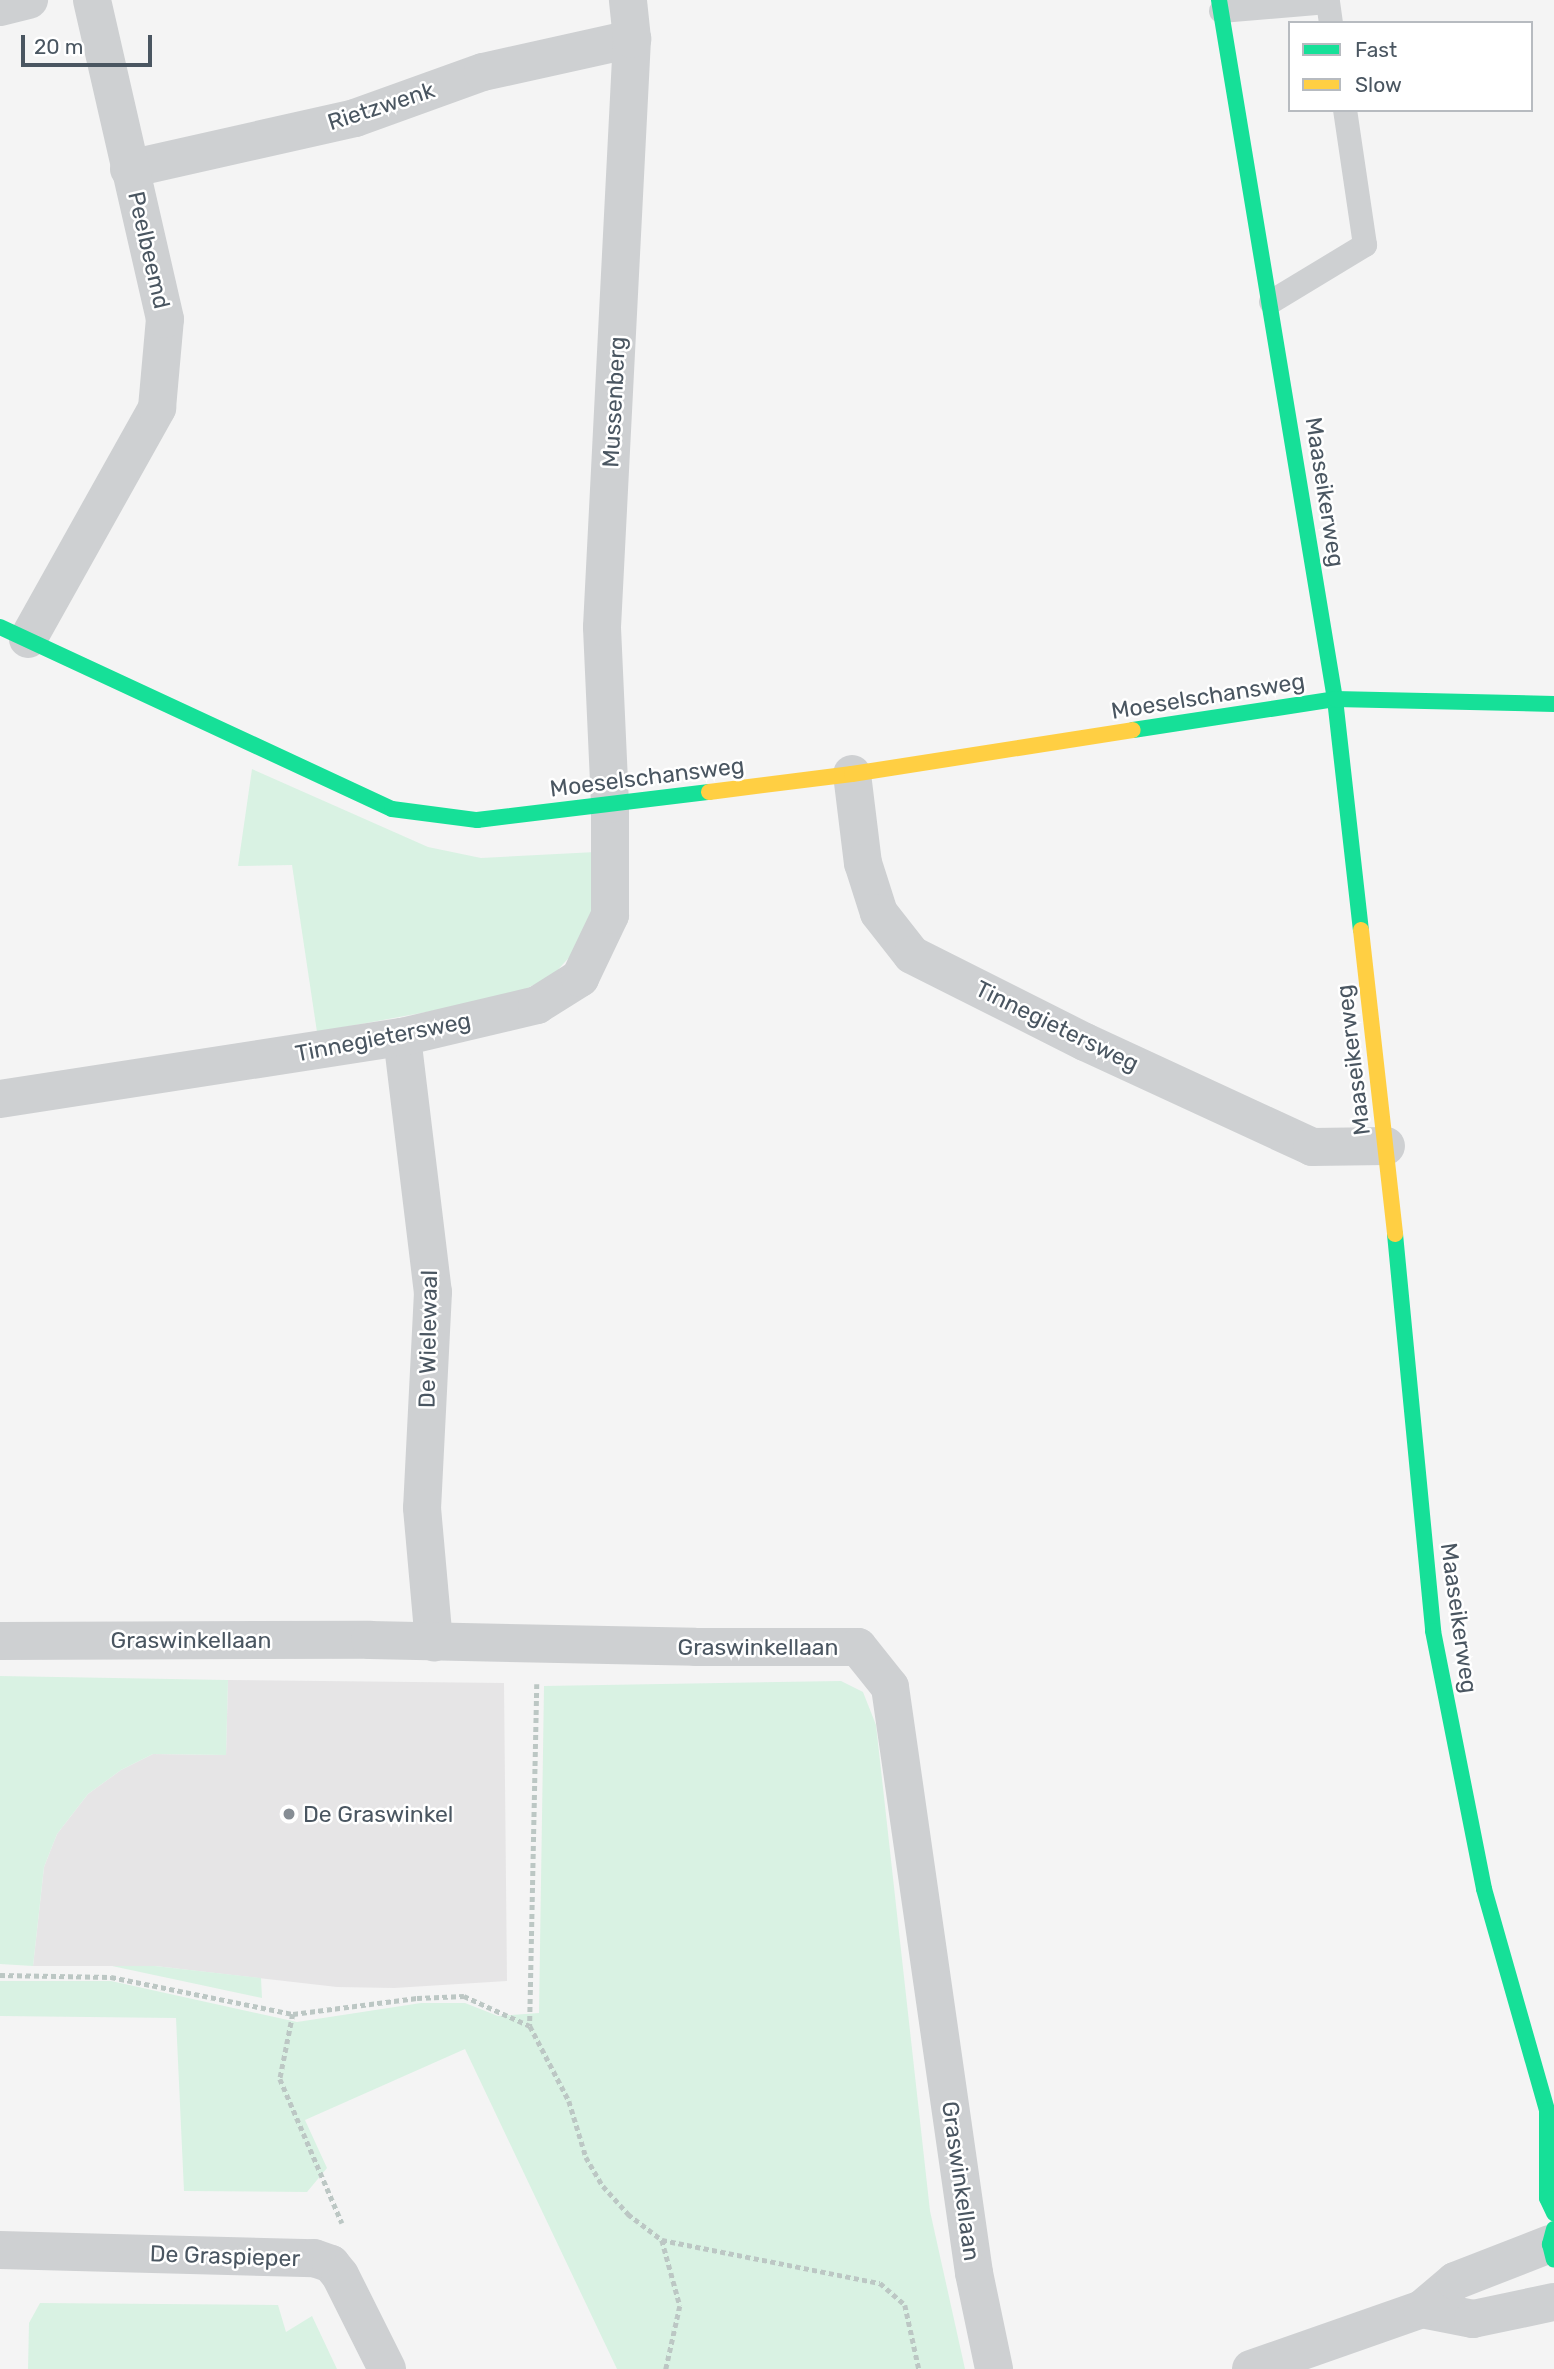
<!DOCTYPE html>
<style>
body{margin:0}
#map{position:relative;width:1554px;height:2369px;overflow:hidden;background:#f4f4f4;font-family:Rubik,sans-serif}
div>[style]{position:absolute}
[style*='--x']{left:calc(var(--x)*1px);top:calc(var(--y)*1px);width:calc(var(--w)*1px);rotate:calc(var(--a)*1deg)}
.education>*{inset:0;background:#e6e5e6}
.green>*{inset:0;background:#d9f2e3}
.path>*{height:4.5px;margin-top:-2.25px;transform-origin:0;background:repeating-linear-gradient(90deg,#bcc7c4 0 5px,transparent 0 8.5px)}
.lane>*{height:24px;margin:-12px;padding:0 12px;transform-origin:12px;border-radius:12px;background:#ced0d2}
.street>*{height:38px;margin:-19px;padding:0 19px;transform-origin:19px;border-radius:19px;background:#ced0d2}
.fast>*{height:16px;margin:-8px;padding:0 8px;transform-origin:8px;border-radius:8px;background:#16e098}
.slow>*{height:16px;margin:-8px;padding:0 8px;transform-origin:8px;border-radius:8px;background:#ffcf43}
.dots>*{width:19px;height:19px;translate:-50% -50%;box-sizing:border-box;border:4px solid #fff;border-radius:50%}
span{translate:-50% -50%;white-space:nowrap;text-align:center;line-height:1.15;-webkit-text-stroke:5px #fff;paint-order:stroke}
.street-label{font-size:23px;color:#4a5661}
.poi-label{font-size:23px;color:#4a5661}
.left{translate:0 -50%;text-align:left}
.legend{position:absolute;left:1288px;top:21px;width:245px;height:91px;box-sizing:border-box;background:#fff;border:2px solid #b7bbc0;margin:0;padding:9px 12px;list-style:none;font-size:21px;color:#4a5661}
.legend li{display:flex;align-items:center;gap:14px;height:35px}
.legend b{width:35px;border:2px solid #b7bbc0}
.scale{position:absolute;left:21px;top:35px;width:131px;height:32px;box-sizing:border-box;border:4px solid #4a5661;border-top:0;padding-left:9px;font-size:21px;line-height:24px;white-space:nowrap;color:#4a5661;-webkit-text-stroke:5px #fff;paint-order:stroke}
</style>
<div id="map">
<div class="education">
<div style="clip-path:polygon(228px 1680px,504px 1683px,507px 1981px,394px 1988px,337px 1987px,155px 1966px,33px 1966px,44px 1867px,57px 1834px,88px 1794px,121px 1770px,153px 1754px,226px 1755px)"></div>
</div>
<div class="green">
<div style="clip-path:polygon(252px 769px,428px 847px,481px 858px,596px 852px,590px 935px,552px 976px,509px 997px,317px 1032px,292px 865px,238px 866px)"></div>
<div style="clip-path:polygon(0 1676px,228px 1680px,226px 1755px,153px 1754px,121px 1770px,88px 1794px,57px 1834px,44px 1867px,33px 1966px,0 1964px)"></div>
<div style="clip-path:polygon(841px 1681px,863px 1692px,876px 1725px,930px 2211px,965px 2369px,617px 2369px,465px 2049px,305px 2120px,327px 2168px,307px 2192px,184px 2191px,176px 2018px,0 2016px,0 1981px,111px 1981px,297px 2022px,421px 2003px,465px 2003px,498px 2016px,539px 2013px,544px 1686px)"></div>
<div style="clip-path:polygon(112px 1966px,155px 1966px,261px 1978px,262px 1998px)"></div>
<div style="clip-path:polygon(40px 2303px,278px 2305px,286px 2332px,312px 2316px,337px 2369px,28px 2369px,29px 2323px)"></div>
</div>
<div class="path">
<div style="--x:537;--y:1684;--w:342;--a:91.2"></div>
<div style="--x:530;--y:2026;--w:85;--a:62.5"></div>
<div style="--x:569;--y:2101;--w:59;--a:73.1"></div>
<div style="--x:586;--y:2157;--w:34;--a:60"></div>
<div style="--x:603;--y:2186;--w:38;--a:48"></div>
<div style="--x:628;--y:2214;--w:43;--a:37.4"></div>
<div style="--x:662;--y:2240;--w:222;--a:11.2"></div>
<div style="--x:880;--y:2283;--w:33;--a:41"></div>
<div style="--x:905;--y:2305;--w:66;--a:77.7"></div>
<div style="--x:0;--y:1975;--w:111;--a:1"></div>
<div style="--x:111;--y:1977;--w:186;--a:11.5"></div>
<div style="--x:293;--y:2014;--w:125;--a:-7.4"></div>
<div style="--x:417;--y:1998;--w:47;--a:-2.4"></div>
<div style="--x:464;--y:1996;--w:72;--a:24.4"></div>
<div style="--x:293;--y:2014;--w:66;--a:101.3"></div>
<div style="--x:280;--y:2079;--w:157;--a:66.7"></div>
<div style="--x:662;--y:2240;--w:68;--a:74.7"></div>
<div style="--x:680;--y:2306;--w:65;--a:102.5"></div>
</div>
<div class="lane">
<div style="--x:1221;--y:11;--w:107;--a:-4.8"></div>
<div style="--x:1328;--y:2;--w:21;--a:82"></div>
<div style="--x:1271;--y:302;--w:110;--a:-31.2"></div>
<div style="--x:1365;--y:245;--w:136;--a:-98.4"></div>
</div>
<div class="street">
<div style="--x:0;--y:7;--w:30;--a:-14"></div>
<div style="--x:129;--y:169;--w:232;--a:-12.7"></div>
<div style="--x:355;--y:118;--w:136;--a:-19.8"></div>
<div style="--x:483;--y:72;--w:153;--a:-12.5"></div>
<div style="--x:28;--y:639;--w:265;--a:-60.8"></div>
<div style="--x:157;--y:408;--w:89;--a:-84.9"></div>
<div style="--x:165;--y:319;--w:327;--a:-102.9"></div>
<div style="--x:852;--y:774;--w:90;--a:83"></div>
<div style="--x:863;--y:863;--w:52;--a:72.3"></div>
<div style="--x:879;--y:913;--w:53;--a:51.8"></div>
<div style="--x:912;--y:955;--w:194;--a:26.7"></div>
<div style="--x:1085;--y:1042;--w:250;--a:24.8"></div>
<div style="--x:1312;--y:1147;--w:74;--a:-0.8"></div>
<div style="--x:402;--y:1037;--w:257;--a:83.1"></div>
<div style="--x:433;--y:1292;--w:216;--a:92.9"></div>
<div style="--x:422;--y:1508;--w:135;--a:84.9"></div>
<div style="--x:0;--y:1099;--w:407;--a:-8.8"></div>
<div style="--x:402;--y:1037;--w:139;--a:-13.3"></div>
<div style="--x:537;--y:1005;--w:51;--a:-32.1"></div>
<div style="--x:580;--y:978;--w:70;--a:-64.5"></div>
<div style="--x:610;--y:915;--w:111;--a:-90"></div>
<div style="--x:610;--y:804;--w:177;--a:-92.6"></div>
<div style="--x:602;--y:627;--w:589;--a:-87.08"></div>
<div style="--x:632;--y:39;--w:39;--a:-96"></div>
<div style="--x:0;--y:1641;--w:370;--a:-0.2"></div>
<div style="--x:370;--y:1640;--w:325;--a:1.2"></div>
<div style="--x:695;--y:1647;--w:163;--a:0"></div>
<div style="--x:858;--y:1647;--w:51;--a:51.3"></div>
<div style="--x:890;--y:1687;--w:592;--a:81.84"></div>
<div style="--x:974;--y:2273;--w:98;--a:78.2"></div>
<div style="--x:0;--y:2250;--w:314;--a:1.5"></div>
<div style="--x:314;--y:2258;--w:18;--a:19"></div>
<div style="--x:331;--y:2264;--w:14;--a:51"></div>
<div style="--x:340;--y:2275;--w:105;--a:63.4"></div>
<div style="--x:1422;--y:2309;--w:52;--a:11.1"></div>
<div style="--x:1473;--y:2319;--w:83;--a:-11.9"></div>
<div style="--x:1251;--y:2369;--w:181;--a:-19.3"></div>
<div style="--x:1422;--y:2309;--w:43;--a:-40.3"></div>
<div style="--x:1455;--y:2281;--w:102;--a:-21.3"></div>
</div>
<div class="fast">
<div style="--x:1219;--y:0;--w:709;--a:80.58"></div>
<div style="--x:1335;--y:699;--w:232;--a:83.6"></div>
<div style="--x:0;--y:627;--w:432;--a:24.9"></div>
<div style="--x:392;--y:809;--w:86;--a:7.4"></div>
<div style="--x:477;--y:820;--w:234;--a:-6.9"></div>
<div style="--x:1133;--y:730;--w:204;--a:-8.7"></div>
<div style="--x:1335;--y:699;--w:219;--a:1.3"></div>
<div style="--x:1395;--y:1234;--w:399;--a:84.5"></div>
<div style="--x:1433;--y:1631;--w:263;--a:78.8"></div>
<div style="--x:1484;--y:1889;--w:230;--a:74.1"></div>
<div style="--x:1547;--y:2110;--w:88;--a:90"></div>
<div style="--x:1547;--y:2198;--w:17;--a:65"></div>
<div style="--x:1554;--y:2229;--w:16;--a:105"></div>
<div style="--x:1550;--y:2244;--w:16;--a:76"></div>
</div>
<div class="slow">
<div style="--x:709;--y:792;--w:144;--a:-7.2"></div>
<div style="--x:852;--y:774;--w:284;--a:-8.9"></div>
<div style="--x:1361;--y:930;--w:306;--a:83.6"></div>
</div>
<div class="dots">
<div style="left:289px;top:1814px;background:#868d94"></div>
</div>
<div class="street-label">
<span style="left:381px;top:106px;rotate:-18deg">Rietzwenk</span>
<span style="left:149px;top:250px;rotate:77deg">Peelbeemd</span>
<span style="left:614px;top:402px;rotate:-87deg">Mussenberg</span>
<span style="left:1325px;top:492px;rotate:81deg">Maaseikerweg</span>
<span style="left:1208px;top:696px;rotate:-9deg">Moeselschansweg</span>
<span style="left:647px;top:777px;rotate:-7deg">Moeselschansweg</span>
<span style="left:1057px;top:1026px;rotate:26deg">Tinnegietersweg</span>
<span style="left:383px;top:1037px;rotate:-11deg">Tinnegietersweg</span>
<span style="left:1353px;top:1060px;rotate:-97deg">Maaseikerweg</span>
<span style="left:428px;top:1339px;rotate:-89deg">De Wielewaal</span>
<span style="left:1459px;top:1618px;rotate:82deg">Maaseikerweg</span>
<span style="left:191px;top:1640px">Graswinkellaan</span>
<span style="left:758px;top:1647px">Graswinkellaan</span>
<span style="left:961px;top:2181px;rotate:82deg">Graswinkellaan</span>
<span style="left:225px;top:2256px;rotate:2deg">De Graspieper</span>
</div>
<div class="poi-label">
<span class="left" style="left:303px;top:1814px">De Graswinkel</span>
</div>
<ul class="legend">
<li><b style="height:9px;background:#16e098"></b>Fast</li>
<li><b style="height:9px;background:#ffcf43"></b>Slow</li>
</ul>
<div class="scale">20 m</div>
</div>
